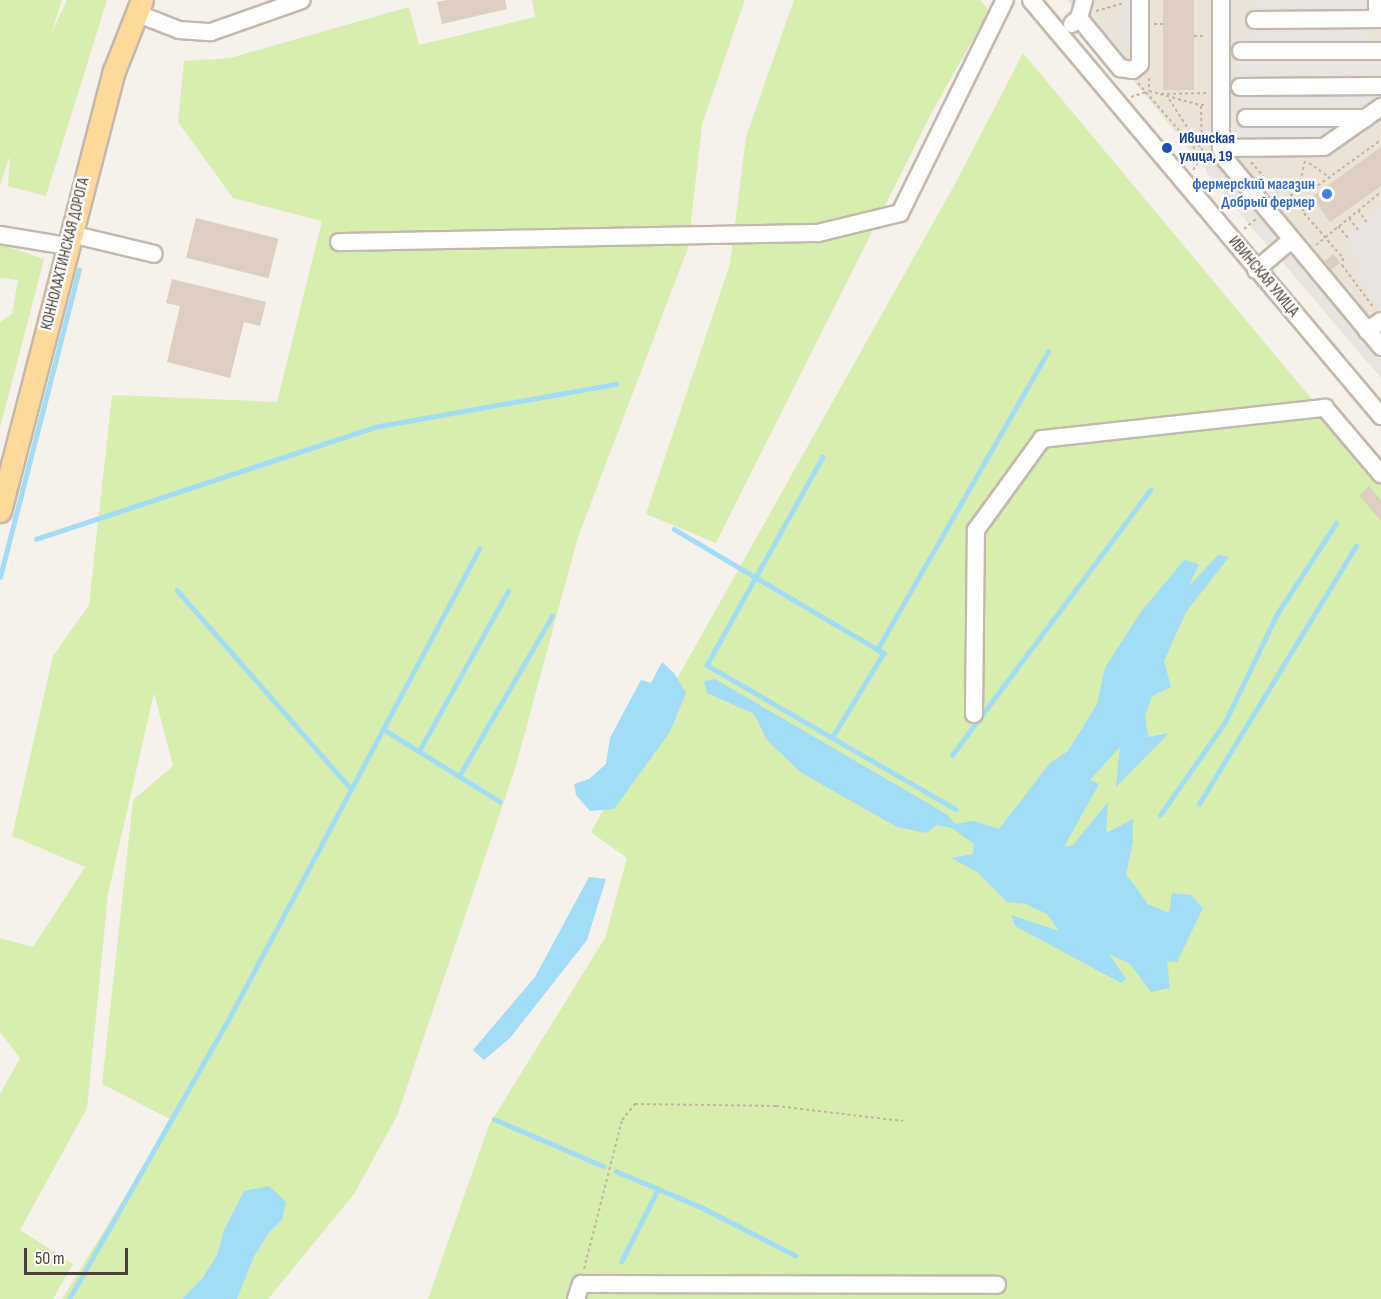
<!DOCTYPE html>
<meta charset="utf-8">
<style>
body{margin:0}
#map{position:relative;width:1381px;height:1299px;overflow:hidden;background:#f6f1ea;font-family:"Sofia Sans Condensed",sans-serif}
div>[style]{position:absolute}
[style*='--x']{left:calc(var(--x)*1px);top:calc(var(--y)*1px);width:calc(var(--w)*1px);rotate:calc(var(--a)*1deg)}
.residential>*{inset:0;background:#ebe3d7}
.green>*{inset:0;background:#d7eeaf}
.parking>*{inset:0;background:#e7e4e1;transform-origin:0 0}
.water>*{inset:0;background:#a2dcf7}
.stream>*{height:4.5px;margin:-2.25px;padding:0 2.25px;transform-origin:2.25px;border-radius:2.25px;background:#a2dcf7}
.building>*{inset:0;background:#dccfc1;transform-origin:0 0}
.path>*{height:2px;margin-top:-1px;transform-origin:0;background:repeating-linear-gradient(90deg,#c6b39b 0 3px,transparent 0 6px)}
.roads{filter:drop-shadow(2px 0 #c3b8ab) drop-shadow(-2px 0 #c3b8ab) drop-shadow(0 2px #c3b8ab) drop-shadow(0 -2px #c3b8ab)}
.minor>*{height:16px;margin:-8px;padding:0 8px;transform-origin:8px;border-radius:8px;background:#fff}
.major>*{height:21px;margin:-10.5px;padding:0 10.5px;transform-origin:10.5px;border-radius:10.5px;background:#ffd99a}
.dots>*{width:16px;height:16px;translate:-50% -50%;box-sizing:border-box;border:3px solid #fff;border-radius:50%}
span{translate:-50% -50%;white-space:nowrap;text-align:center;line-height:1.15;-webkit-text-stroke:5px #fff;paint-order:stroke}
.transit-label{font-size:16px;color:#164399;font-weight:700}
.left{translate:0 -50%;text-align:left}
.shop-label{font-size:16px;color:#366cbe;font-weight:700}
.right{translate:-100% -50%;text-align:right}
.street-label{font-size:16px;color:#4b4137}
.scale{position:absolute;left:24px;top:1248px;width:104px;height:27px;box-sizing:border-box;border:3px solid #4b4137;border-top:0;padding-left:8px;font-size:18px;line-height:21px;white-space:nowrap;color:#4b4137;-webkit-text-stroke:4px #fff;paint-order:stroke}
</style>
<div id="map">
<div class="residential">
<div style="clip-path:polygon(1067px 0,1381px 0,1381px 378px,1278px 257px)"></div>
</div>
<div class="green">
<div style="clip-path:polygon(0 0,62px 0,51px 34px,67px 0,107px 0,46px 196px,8px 186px,10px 156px,0 185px)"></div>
<div style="clip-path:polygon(532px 0,745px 0,702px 124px,688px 248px,578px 537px,515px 769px,397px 1116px,354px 1194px,268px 1299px,237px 1299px,254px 1257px,268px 1234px,282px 1220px,244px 1191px,224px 1230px,217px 1255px,203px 1277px,182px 1299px,62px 1299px,172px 1120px,102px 1084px,133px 800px,173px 766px,154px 693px,108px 894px,87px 1108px,20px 1230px,73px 1264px,53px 1299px,0 1299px,0 1094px,20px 1058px,0 1032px,0 938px,33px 947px,85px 867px,12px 836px,53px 656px,89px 605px,112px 395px,277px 402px,322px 221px,233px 198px,178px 122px,184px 61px,230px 58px,409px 7px,419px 45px,535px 17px)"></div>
<div style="clip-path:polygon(794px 0,980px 0,989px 11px,933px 110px,716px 543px,646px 514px,730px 264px,746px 137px)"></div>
<div style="clip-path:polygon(1023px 53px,1381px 482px,1381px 1299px,428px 1299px,489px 1125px,605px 938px,627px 858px,591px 832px,955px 184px)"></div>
<div style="clip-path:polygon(0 244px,44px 259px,0 428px,0 322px,12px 314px,18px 280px,0 278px)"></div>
</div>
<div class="parking">
<div style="left:1122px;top:0;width:11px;height:47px"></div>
<div style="clip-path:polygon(1232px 0,1369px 0,1370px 57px,1381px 57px,1381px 101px,1310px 153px,1235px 154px,1235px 40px,1253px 40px,1252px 2px)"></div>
<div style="left:1101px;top:16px;width:25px;height:11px;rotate:48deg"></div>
<div style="left:1214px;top:165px;width:97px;height:11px;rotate:50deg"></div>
<div style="left:1248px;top:168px;width:99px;height:9px;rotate:50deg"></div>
<div style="clip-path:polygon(1381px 207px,1381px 311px,1354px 273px,1362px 267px,1341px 237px)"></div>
<div style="clip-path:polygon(1293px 257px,1381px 360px,1381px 375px,1287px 263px)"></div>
</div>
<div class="water">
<div style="clip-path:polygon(1218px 555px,1229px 557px,1186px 612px,1164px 661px,1171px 687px,1152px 696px,1145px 716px,1148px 737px,1169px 733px,1116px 787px,1120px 747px,1090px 780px,1099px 784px,1064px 847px,1073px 845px,1108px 802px,1106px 833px,1133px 819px,1133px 842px,1126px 874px,1148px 904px,1169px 913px,1172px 893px,1191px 895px,1203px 908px,1177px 962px,1167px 961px,1170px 988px,1151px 992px,1130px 964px,1109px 954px,1126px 979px,1121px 983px,1015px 926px,1011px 915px,1059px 931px,1047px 914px,1026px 904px,1007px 902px,977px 872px,951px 858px,973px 854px,974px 844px,952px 828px,937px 825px,926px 833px,897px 827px,800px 772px,767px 740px,754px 714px,707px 693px,704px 681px,715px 679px,948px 815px,955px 824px,974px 821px,999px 829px,1050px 763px,1068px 751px,1097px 704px,1105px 668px,1140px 613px,1184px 560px,1199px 564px,1188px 587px)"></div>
<div style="clip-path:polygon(662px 662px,674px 673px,686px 693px,670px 732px,614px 809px,590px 811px,576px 795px,574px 784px,589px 779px,606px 764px,610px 738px,641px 680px,651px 683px)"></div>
<div style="clip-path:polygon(589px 877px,606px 879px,587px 940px,510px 1038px,484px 1060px,473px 1050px,535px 977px)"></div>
<div style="clip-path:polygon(269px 1186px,286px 1202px,282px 1220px,268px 1234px,254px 1257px,237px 1299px,182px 1299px,203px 1277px,217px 1255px,224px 1230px,244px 1191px)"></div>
</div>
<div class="stream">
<div style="--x:823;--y:457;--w:238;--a:119.1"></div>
<div style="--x:707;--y:665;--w:287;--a:30.1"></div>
<div style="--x:674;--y:529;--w:244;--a:30.6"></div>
<div style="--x:884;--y:653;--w:98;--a:121.3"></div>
<div style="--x:36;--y:539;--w:356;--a:-18.3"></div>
<div style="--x:374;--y:427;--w:246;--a:-10.1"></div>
<div style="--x:0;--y:577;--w:317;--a:-75.6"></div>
<div style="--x:177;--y:590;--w:264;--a:48.8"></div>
<div style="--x:877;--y:650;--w:344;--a:-60.2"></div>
<div style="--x:383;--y:729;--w:137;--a:31.8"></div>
<div style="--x:419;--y:751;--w:183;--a:-60.9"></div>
<div style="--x:952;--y:755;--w:331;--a:-53.2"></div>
<div style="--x:459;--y:776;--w:185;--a:-59.8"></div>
<div style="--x:1199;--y:804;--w:302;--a:-58.7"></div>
<div style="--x:1160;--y:815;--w:113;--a:-55"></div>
<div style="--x:1225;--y:722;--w:120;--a:-64.3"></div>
<div style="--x:1277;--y:614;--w:108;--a:-57"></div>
<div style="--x:494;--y:1119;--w:119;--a:23.3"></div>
<div style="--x:616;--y:1171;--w:92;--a:23"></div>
<div style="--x:701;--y:1207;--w:106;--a:27.1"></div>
<div style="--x:621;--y:1262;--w:82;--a:-63.1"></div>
<div style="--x:69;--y:1299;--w:319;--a:-60.3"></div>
<div style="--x:227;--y:1022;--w:536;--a:-61.95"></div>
</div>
<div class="building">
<div style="clip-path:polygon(447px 0,505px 0,507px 9px,442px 24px,437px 2px)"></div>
<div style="left:1163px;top:0;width:31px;height:90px"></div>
<div style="clip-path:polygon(1381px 147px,1381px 186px,1330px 222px,1312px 197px)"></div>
<div style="left:196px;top:218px;width:85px;height:41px;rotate:14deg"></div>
<div style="left:1333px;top:254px;width:11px;height:11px;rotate:49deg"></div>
<div style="clip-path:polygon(172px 279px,266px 302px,260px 326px,244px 322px,230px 378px,167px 362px,180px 306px,166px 303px)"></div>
<div style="clip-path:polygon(1369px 486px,1381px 500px,1381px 521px,1359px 495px)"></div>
</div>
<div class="path">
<div style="--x:1096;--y:11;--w:29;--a:-16"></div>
<div style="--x:1154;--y:24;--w:9;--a:0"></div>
<div style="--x:1194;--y:36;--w:11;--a:0"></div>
<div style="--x:1149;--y:78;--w:13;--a:90"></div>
<div style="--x:1149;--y:91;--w:53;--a:15.4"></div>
<div style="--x:1138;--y:83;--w:98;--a:49.1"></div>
<div style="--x:1202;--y:157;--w:8;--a:0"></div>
<div style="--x:1161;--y:94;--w:45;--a:-1.3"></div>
<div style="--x:1131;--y:97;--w:16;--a:-18"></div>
<div style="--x:1169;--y:99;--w:57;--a:57.1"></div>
<div style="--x:1305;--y:161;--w:31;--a:103"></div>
<div style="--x:1298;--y:191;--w:23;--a:75"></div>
<div style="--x:1304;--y:213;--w:60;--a:49.1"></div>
<div style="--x:1343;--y:258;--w:7;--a:98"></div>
<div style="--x:1342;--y:265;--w:54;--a:53.3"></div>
<div style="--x:1251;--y:162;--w:28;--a:49"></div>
<div style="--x:1269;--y:183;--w:30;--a:15"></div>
<div style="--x:1309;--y:163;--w:24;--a:35"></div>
<div style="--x:1193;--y:170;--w:16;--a:-55"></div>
<div style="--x:1202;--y:157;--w:52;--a:-91.1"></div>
<div style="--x:1201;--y:105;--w:5;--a:0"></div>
<div style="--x:1280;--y:202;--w:21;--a:-31"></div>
<div style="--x:1298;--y:191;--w:15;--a:-8"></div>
<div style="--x:1313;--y:189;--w:84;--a:-35.8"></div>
<div style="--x:1358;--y:210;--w:16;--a:55"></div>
<div style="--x:1349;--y:218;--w:15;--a:53"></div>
<div style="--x:1338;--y:226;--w:16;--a:50"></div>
<div style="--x:1244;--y:229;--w:16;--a:-40"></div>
<div style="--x:1316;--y:245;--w:84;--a:-39.2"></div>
<div style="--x:584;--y:1269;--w:154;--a:-75.7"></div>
<div style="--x:622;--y:1120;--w:21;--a:-51"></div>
<div style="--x:635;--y:1104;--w:141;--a:0.8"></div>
<div style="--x:776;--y:1106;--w:128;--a:6.7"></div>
</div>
<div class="roads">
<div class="minor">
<div style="--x:1031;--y:0;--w:544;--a:49.92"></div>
<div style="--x:1221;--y:0;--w:148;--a:90"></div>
<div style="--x:1221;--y:148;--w:13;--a:67"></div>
<div style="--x:1226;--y:160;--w:243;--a:50.3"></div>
<div style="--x:136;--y:13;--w:46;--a:21.6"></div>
<div style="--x:179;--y:30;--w:32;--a:4"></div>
<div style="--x:211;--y:32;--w:96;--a:-19.4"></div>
<div style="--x:1079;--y:18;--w:65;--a:50.6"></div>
<div style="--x:1120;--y:68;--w:13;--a:9"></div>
<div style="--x:1133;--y:70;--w:9;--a:-41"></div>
<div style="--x:1140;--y:64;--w:64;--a:-90"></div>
<div style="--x:1377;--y:19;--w:19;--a:-90"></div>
<div style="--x:1255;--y:20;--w:126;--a:-0.5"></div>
<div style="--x:1072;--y:24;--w:9;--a:-41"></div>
<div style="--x:1079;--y:18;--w:19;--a:-74"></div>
<div style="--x:1241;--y:51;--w:140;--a:0"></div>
<div style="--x:1240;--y:87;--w:141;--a:-0.4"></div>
<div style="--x:1246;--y:118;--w:120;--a:0"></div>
<div style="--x:1221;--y:148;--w:103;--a:-0.6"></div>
<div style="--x:1324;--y:147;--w:70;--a:-35.1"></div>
<div style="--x:71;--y:234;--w:85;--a:13.5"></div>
<div style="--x:0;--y:235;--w:69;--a:9.2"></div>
<div style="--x:339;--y:242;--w:479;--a:-1.1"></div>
<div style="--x:818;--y:233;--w:84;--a:-13.7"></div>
<div style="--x:900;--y:213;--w:237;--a:-63.8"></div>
<div style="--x:1256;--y:270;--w:45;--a:-40.5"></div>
<div style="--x:1367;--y:331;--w:17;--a:-36"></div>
<div style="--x:974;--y:714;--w:184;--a:-89.4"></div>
<div style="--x:976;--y:530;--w:112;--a:-54"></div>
<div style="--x:1042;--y:439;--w:285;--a:-6.3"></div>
<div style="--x:1325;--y:408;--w:87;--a:49.7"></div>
<div style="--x:576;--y:1299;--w:16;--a:-72"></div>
<div style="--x:581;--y:1284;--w:416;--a:0.1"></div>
</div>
<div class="major">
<div style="--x:0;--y:511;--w:455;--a:-75.5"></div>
<div style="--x:114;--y:71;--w:76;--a:-68.5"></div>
</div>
</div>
<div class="dots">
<div style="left:1167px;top:148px;background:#1a4fb4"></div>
<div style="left:1327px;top:194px;background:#3f7fe0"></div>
</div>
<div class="transit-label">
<span class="left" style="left:1179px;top:148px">Ивинская<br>улица, 19</span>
</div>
<div class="shop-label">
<span class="right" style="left:1315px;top:194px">фермерский магазин<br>Добрый фермер</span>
</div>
<div class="street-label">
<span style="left:66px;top:254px;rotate:-76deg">КОННОЛАХТИНСКАЯ ДОРОГА</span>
<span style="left:1263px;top:277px;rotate:50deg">ИВИНСКАЯ УЛИЦА</span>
</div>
<div class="scale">50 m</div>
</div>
